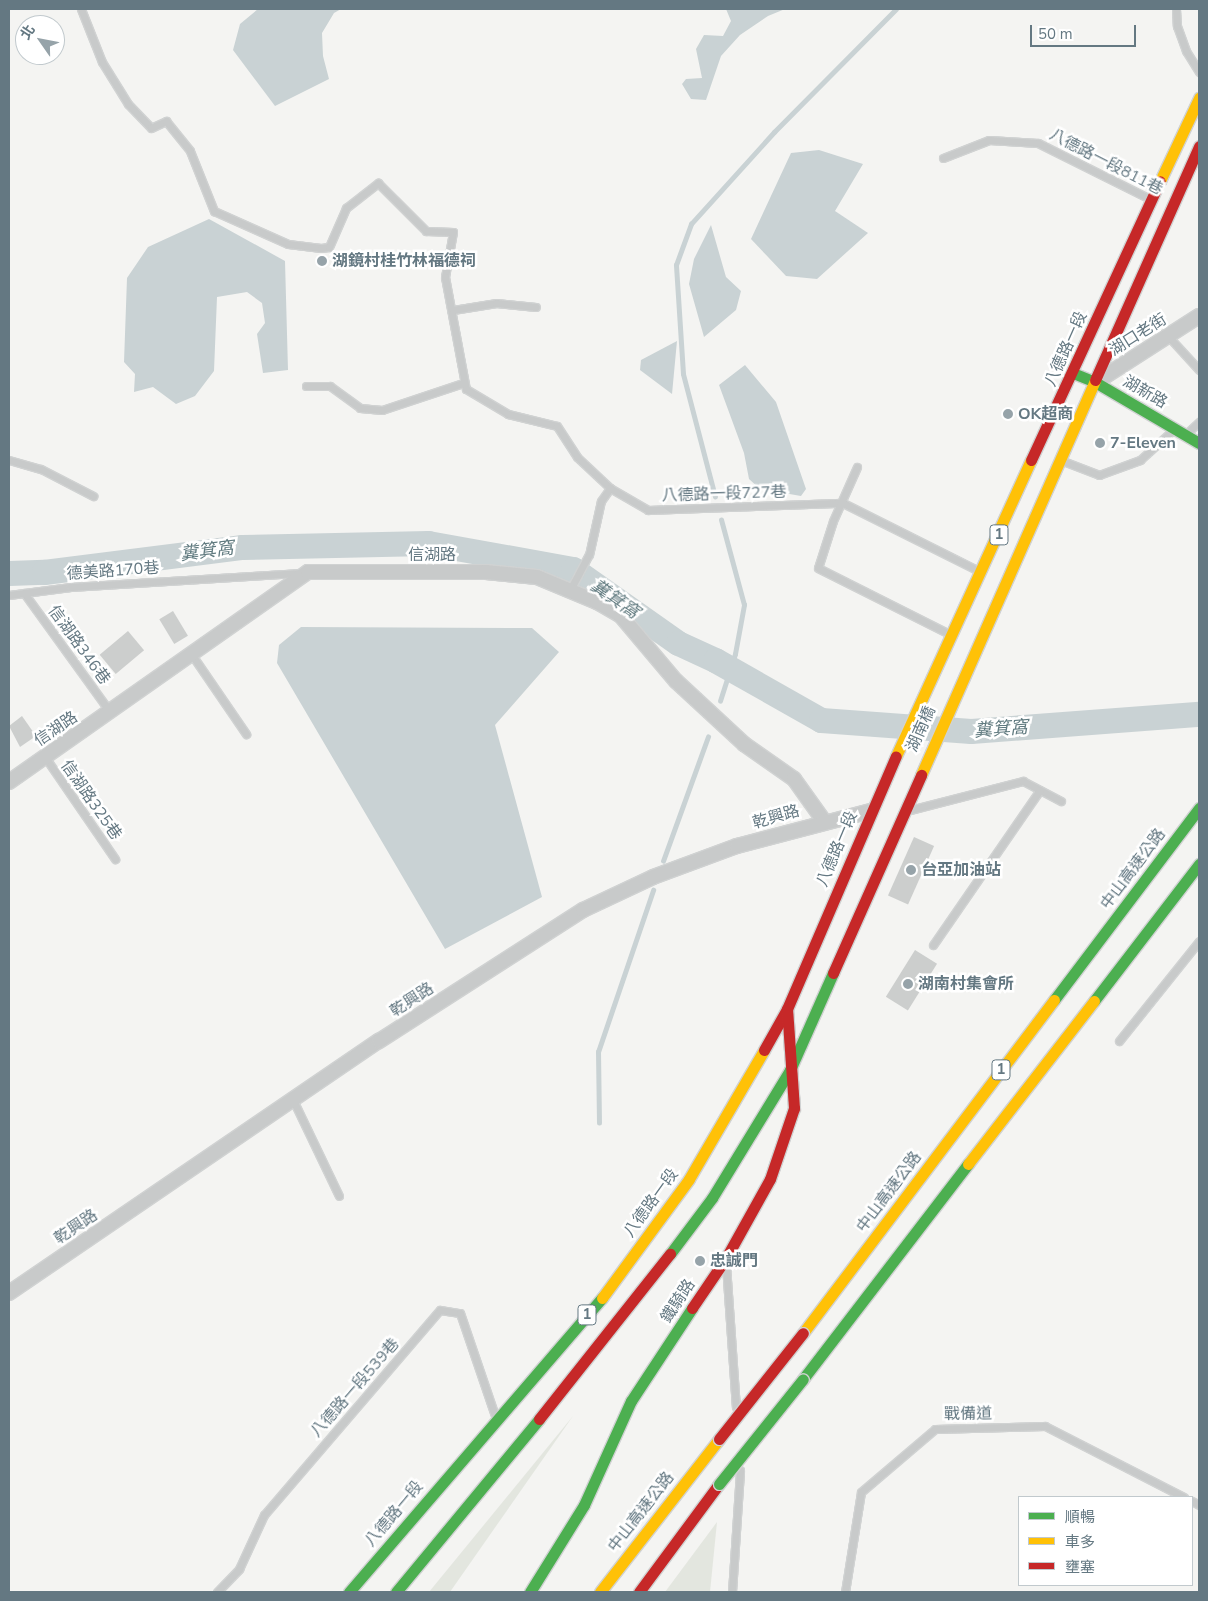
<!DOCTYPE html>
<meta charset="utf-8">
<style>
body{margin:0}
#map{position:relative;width:1208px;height:1601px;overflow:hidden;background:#f4f4f2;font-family:"Nunito Sans","Noto Sans TC",sans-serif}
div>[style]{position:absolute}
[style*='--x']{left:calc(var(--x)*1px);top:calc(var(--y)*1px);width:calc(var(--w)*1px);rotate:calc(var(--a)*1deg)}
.green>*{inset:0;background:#e3e6df}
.water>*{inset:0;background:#c9d2d4}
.stream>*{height:4.5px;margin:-2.25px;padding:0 2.25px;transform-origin:2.25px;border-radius:2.25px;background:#c9d2d4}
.river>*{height:25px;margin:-12.5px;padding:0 12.5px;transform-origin:12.5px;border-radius:12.5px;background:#c9d2d4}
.building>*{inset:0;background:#cccecd;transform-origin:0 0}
.roads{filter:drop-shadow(1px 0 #d0d2d2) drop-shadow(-1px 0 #d0d2d2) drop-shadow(0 1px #d0d2d2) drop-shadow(0 -1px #d0d2d2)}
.lane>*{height:7px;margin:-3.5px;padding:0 3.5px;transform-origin:3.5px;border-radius:3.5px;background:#c8caca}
.street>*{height:14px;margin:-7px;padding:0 7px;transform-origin:7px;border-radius:7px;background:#c8caca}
.fast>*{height:11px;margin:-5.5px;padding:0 5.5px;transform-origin:5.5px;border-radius:5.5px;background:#4caf50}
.slow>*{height:11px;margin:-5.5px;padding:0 5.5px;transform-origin:5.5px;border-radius:5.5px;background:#ffc107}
.jam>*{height:11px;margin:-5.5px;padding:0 5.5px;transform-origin:5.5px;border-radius:5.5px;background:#c62828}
.bridges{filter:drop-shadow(1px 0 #d0d1d1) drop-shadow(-1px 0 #d0d1d1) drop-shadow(0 1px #d0d1d1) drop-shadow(0 -1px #d0d1d1)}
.fast-bridge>*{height:11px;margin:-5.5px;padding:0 5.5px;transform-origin:5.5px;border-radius:5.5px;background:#4caf50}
.jam-bridge>*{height:11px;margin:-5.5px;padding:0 5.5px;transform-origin:5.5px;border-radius:5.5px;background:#c62828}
.dots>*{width:14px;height:14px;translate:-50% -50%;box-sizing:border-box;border:2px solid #fff;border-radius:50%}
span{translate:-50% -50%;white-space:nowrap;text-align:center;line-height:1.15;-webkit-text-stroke:5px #fff;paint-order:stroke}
.shield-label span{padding:1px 4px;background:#fff;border:1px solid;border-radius:4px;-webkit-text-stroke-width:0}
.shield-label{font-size:15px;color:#647882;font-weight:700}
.street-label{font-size:16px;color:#647882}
.poi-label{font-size:16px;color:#647882;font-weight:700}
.left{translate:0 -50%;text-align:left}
.water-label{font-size:18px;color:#607a7f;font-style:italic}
.frame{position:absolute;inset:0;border:10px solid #647882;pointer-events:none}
.legend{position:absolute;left:1018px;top:1496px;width:175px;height:90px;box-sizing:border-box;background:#fff;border:1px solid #c1c9cd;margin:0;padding:6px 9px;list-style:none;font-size:15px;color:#647882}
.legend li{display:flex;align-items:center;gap:10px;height:25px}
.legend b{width:25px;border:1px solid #c1c9cd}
.north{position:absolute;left:15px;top:15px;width:50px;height:50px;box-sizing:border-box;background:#fff;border:1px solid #c1c9cd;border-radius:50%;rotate:303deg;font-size:14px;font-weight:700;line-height:20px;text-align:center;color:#647882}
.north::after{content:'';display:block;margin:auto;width:18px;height:22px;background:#96a3a9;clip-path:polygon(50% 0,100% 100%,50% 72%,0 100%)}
.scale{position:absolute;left:1030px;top:25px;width:106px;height:22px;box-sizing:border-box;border:2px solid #647882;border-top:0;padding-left:6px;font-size:15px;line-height:18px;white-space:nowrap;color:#647882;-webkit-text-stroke:4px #fff;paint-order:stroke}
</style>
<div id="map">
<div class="green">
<div style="clip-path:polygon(573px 1416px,450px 1592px,429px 1592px)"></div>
<div style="clip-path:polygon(717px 1522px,710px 1592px,665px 1592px)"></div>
</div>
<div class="water">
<div style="clip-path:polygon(258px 9px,341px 9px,334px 13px,322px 33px,323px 56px,329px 79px,275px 106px,233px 50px,240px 24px)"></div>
<div style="clip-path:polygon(726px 9px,785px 9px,768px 16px,740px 35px,721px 56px,706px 100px,691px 99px,682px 84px,686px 79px,702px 78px,696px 49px,704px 35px,723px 36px,731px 21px)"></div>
<div style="clip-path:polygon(819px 150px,863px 164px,835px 211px,868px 233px,817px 279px,786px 276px,751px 239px,791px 153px)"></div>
<div style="clip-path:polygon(209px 219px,285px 261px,288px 370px,263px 373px,257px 334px,265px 323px,262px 303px,247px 292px,217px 297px,214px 371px,195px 396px,176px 404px,153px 387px,134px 392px,135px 374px,124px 362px,127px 278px,148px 247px)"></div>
<div style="clip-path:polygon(711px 225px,726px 277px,741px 291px,736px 310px,704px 337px,689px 284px,694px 259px)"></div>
<div style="clip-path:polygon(677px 341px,672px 394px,640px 370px,641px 360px)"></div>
<div style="clip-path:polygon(745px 365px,776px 402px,806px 489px,801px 496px,760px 489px,749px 479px,744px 453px,719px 385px)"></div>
<div style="clip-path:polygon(301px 627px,532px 628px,559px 652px,495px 725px,542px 897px,445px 949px,277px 663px,279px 645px)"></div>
</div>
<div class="stream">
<div style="--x:715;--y:497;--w:127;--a:-104.6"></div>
<div style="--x:683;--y:374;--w:109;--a:-93.7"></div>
<div style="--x:676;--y:265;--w:44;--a:-69.9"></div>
<div style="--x:691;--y:224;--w:124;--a:-47.9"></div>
<div style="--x:774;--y:132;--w:173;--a:-45.2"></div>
<div style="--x:720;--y:701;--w:49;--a:-72.3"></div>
<div style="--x:735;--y:654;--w:50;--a:-79.6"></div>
<div style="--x:744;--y:605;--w:88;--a:-105.1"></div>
<div style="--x:663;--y:861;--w:132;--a:-70.1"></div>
<div style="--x:599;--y:1123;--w:71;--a:-90.8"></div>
<div style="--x:598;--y:1052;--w:171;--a:-71.2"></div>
</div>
<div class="river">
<div style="--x:9;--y:573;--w:35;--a:-2"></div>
<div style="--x:44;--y:572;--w:200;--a:-7.2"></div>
<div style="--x:242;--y:547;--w:186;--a:-1.2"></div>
<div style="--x:428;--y:543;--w:147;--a:10.2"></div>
<div style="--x:573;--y:569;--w:128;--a:35.2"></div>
<div style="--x:678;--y:643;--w:41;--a:24.7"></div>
<div style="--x:715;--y:660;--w:122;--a:29.5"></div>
<div style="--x:821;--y:720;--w:150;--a:4.2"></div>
<div style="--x:971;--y:731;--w:229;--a:-4.3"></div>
</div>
<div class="building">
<div style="left:173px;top:611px;width:29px;height:16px;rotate:59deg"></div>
<div style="left:128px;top:631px;width:25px;height:37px;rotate:50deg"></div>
<div style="clip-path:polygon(22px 716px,36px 736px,20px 747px,9px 726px)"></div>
<div style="left:914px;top:837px;width:22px;height:64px;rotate:24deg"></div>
<div style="left:915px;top:950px;width:26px;height:55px;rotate:32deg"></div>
</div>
<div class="roads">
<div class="lane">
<div style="--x:81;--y:9;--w:57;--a:68.4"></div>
<div style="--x:102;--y:62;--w:49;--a:58.2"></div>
<div style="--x:128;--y:104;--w:33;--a:46"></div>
<div style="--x:151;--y:128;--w:17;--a:-25"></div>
<div style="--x:166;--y:121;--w:38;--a:51"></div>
<div style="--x:190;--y:151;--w:65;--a:68.2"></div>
<div style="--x:214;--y:211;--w:81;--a:24"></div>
<div style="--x:288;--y:244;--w:33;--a:7"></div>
<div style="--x:321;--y:248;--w:8;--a:-7"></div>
<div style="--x:329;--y:247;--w:43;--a:-66.4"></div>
<div style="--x:346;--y:208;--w:41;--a:-38"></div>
<div style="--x:378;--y:183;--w:68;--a:45"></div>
<div style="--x:426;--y:231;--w:27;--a:2"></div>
<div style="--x:453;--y:232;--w:46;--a:100.1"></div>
<div style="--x:445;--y:277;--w:114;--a:79.4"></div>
<div style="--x:466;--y:389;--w:49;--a:30.8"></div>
<div style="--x:508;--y:414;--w:50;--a:13.8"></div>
<div style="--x:557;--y:426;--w:37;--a:57"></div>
<div style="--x:577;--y:457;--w:45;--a:43.2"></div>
<div style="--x:610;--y:488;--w:44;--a:30.1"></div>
<div style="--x:648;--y:510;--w:195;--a:-2.1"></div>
<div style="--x:843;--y:503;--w:150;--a:26.6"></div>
<div style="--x:1176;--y:9;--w:17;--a:87"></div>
<div style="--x:1177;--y:26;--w:27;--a:70"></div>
<div style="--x:1186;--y:51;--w:25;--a:58"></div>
<div style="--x:943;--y:158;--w:49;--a:-21.4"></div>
<div style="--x:989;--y:140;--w:49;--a:3.5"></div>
<div style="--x:1038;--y:143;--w:125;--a:26.6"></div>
<div style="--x:453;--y:310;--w:44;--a:-9.2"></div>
<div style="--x:496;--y:303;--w:40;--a:5.7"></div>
<div style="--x:1168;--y:336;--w:46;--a:47.6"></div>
<div style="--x:306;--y:386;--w:24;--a:0"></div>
<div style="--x:330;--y:386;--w:37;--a:36"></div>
<div style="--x:360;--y:408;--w:22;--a:5"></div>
<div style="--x:382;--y:410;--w:85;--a:-18.4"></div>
<div style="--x:1186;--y:434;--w:18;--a:-43"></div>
<div style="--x:9;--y:460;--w:33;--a:16"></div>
<div style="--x:41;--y:469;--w:59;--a:27.4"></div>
<div style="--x:1063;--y:461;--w:39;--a:21"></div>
<div style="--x:1099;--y:475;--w:44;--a:-20.1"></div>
<div style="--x:1140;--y:460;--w:45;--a:-42.3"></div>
<div style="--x:857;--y:467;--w:59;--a:114"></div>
<div style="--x:833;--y:521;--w:49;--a:107.7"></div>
<div style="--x:818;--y:568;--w:144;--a:26.7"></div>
<div style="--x:570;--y:590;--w:40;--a:-62"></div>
<div style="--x:589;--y:555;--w:55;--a:-77.5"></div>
<div style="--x:601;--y:501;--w:16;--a:-55"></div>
<div style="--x:24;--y:593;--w:147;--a:54.1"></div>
<div style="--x:9;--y:595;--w:62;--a:-7.5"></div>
<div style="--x:70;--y:587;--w:232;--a:-3.5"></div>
<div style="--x:192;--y:655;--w:96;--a:55.6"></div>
<div style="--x:45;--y:757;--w:124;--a:55.5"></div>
<div style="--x:910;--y:810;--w:117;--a:-14.4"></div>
<div style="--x:1023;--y:781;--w:43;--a:27.8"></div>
<div style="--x:933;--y:945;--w:188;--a:-55.4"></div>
<div style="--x:1119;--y:1041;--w:128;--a:-51.3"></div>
<div style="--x:294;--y:1102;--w:104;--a:64.4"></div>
<div style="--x:726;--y:1265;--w:142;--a:86"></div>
<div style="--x:1192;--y:1501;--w:8;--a:30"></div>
<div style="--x:217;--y:1592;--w:32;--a:-46"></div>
<div style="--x:239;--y:1569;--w:60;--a:-65.2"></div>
<div style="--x:264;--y:1515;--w:270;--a:-49.4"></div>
<div style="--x:440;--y:1310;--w:20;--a:9"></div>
<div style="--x:460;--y:1313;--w:109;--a:71.2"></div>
<div style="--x:732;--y:1592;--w:122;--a:-86.2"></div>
<div style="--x:845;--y:1592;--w:101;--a:-80.9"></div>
<div style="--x:861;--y:1492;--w:97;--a:-40.4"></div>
<div style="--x:935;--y:1429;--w:110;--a:-1.6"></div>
<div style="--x:1045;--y:1426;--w:156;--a:27.1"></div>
</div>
<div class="street">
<div style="--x:1096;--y:382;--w:122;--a:-32.7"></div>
<div style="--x:9;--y:782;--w:365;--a:-35.1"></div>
<div style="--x:308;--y:572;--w:178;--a:0"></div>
<div style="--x:486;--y:572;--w:51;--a:5.6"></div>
<div style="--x:537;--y:577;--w:65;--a:22.6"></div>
<div style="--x:597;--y:602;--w:28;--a:30"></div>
<div style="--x:621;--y:616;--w:85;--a:49.8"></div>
<div style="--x:676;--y:681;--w:93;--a:42.8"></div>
<div style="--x:744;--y:744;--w:61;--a:35"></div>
<div style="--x:794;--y:779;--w:52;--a:54.5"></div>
<div style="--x:9;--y:1293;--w:448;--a:-34.3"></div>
<div style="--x:379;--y:1041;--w:242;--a:-32.7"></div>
<div style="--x:583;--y:910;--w:77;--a:-25.2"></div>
<div style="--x:653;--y:877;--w:90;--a:-20.3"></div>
<div style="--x:737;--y:846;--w:138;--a:-14.7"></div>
</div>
<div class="fast">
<div style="--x:1073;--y:373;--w:24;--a:22"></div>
<div style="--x:1095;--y:382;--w:121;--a:30.4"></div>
<div style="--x:1054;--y:1000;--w:241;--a:-52.9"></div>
<div style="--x:1094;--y:1001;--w:173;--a:-52.5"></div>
<div style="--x:670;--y:1254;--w:70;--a:-53.1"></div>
<div style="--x:712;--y:1198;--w:150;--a:-58.6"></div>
<div style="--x:790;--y:1070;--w:106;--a:-66.1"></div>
<div style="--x:803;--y:1379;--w:271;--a:-52.5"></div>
<div style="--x:349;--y:1592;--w:388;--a:-49.3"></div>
<div style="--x:396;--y:1592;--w:224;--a:-50.4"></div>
<div style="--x:530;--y:1592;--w:102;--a:-58.2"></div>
<div style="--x:584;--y:1505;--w:114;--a:-65.7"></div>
<div style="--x:631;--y:1401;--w:111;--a:-56.7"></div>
</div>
<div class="slow">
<div style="--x:1160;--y:181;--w:92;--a:-64.8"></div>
<div style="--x:896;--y:756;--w:325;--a:-65.5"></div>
<div style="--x:921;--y:775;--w:432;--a:-66.2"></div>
<div style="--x:968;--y:1164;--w:206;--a:-52.3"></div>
<div style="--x:602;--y:1298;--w:147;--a:-53.8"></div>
<div style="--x:689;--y:1179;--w:149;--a:-59.8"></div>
<div style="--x:803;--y:1333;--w:417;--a:-53"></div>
<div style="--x:600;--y:1592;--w:194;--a:-52.1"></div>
</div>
<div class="jam">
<div style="--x:1095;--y:380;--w:256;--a:-66"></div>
<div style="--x:1031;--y:460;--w:307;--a:-65.2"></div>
<div style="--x:833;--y:973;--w:217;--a:-66"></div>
<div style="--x:764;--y:1050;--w:47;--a:-60.7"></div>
<div style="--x:787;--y:1009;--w:275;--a:-66.7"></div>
<div style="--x:692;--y:1308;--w:60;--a:-55.8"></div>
<div style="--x:726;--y:1258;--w:90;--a:-60.9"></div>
<div style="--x:770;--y:1179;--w:75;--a:-71.3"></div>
<div style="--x:794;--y:1108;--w:99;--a:-94"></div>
<div style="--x:539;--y:1419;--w:211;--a:-51.6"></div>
<div style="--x:639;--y:1592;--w:134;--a:-53.5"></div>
</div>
</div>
<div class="bridges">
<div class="fast-bridge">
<div style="--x:719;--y:1484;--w:134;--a:-51.3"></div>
</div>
<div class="jam-bridge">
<div style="--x:719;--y:1439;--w:135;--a:-51.6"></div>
</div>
</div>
<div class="dots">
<div style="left:322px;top:261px;background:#96a3a9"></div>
<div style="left:1008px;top:414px;background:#96a3a9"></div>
<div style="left:1100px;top:443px;background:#96a3a9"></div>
<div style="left:911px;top:870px;background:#96a3a9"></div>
<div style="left:908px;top:984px;background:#96a3a9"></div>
<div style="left:700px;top:1261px;background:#96a3a9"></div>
</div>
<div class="shield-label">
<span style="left:999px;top:535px">1</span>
<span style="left:1001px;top:1070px">1</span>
<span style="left:587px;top:1315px">1</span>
</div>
<div class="street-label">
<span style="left:1106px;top:162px;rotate:27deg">八德路一段811巷</span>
<span style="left:1138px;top:335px;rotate:-32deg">湖口老街</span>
<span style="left:1066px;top:349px;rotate:-66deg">八德路一段</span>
<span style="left:1145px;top:392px;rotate:30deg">湖新路</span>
<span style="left:724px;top:494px;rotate:-2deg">八德路一段727巷</span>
<span style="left:432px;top:555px">信湖路</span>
<span style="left:113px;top:571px;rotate:-4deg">德美路170巷</span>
<span style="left:79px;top:645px;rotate:54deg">信湖路346巷</span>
<span style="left:56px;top:729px;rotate:-34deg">信湖路</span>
<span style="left:921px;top:729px;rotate:-66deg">湖南橋</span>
<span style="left:91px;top:800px;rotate:55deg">信湖路325巷</span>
<span style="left:776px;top:817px;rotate:-16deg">乾興路</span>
<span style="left:837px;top:849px;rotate:-67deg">八德路一段</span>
<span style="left:1133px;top:869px;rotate:-53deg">中山高速公路</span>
<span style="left:412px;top:1000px;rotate:-33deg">乾興路</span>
<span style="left:889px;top:1192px;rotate:-53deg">中山高速公路</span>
<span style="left:651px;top:1203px;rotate:-54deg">八德路一段</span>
<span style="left:76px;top:1227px;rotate:-34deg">乾興路</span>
<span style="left:678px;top:1301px;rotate:-57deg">鐵騎路</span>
<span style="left:355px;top:1388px;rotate:-49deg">八德路一段539巷</span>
<span style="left:968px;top:1414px;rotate:-1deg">戰備道</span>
<span style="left:641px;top:1512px;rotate:-52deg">中山高速公路</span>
<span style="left:394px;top:1514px;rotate:-50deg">八德路一段</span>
</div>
<div class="poi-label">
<span class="left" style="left:332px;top:261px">湖鏡村桂竹林福德祠</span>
<span class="left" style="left:1018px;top:414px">OK超商</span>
<span class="left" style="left:1110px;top:443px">7-Eleven</span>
<span class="left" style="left:921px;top:870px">台亞加油站</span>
<span class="left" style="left:918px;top:984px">湖南村集會所</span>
<span class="left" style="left:710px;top:1261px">忠誠門</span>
</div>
<div class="water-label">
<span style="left:207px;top:551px;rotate:-7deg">糞箕窩</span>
<span style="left:615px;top:599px;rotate:35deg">糞箕窩</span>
<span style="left:1001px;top:729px;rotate:-4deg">糞箕窩</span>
</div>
<div class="frame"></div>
<ul class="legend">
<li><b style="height:6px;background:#4caf50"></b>順暢</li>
<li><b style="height:6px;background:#ffc107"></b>車多</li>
<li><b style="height:6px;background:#c62828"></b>壅塞</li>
</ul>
<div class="north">北</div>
<div class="scale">50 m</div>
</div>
